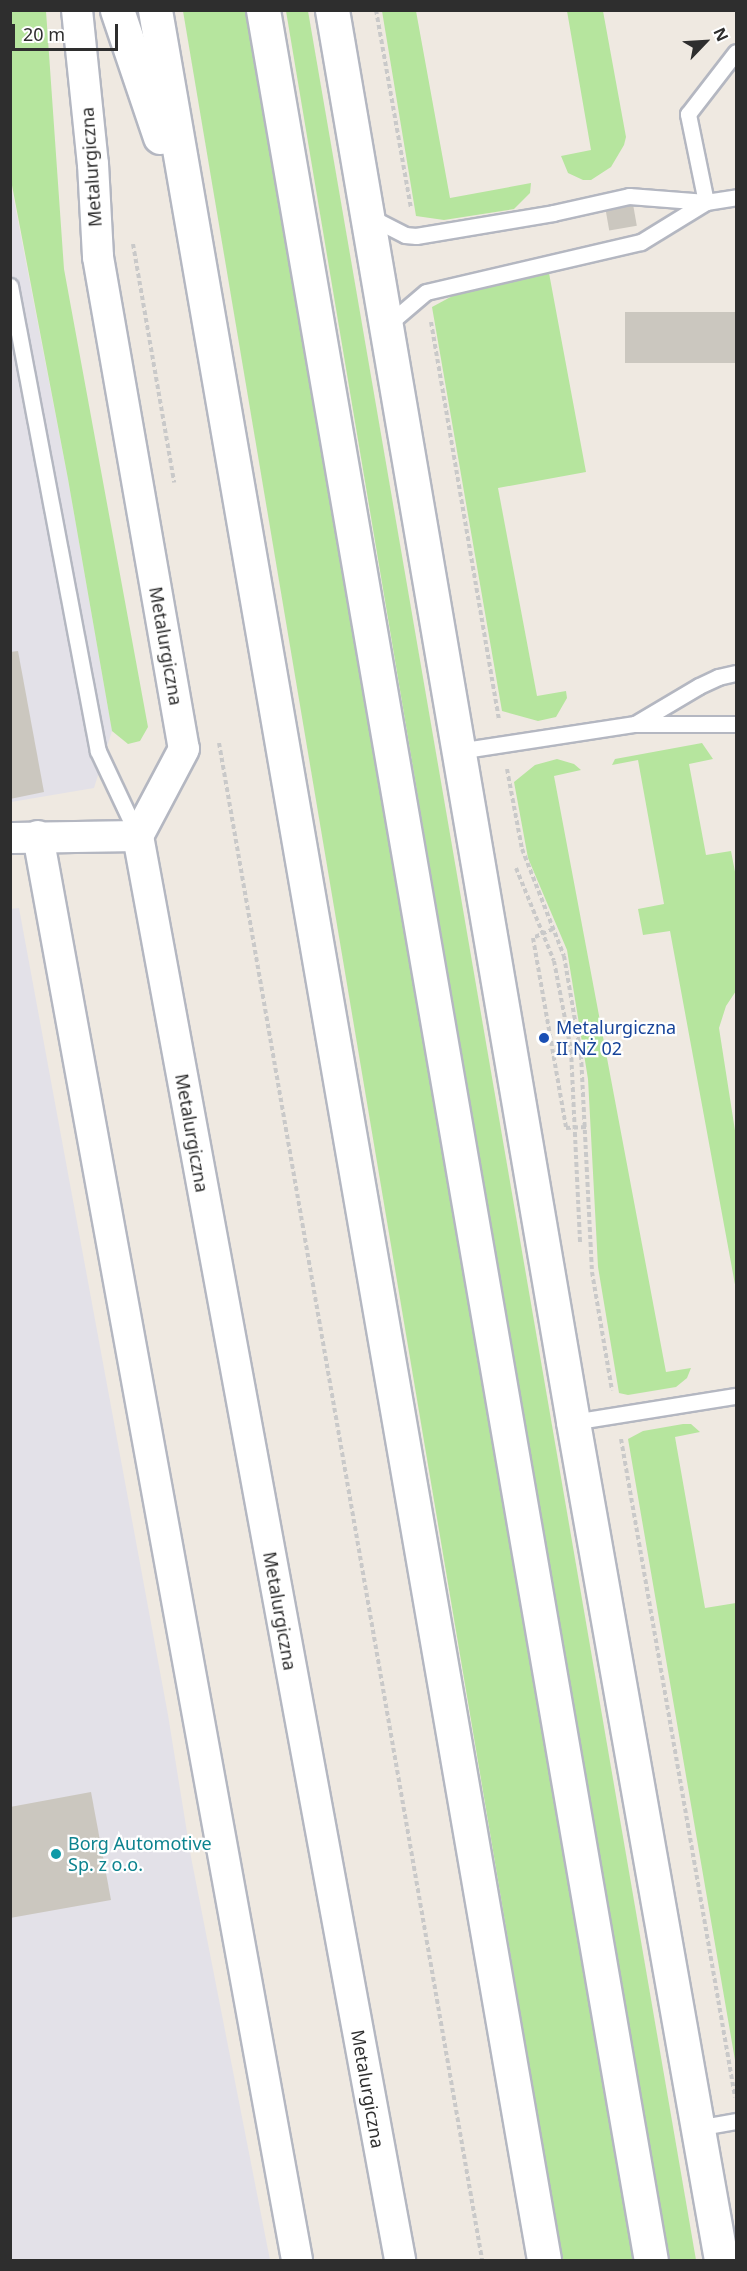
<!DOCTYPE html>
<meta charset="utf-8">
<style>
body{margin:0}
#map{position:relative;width:747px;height:2271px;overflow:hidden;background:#efe9e1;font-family:"Noto Sans",sans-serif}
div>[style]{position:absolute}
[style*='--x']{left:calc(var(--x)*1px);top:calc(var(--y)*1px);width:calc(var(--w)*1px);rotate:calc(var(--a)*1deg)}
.industrial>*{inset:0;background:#e3e1e8}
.green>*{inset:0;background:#b6e59e}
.building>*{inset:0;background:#cbc7bf;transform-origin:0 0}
.path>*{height:4px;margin-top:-2px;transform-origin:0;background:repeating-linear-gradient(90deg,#c9c9c9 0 4.5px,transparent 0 7.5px)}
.roads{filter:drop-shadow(2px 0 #b4b7c1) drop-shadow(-2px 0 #b4b7c1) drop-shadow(0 2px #b4b7c1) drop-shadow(0 -2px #b4b7c1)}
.service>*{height:15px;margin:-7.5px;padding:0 7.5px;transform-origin:7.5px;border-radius:7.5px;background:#fff}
.minor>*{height:30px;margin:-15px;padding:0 15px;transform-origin:15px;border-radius:15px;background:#fff}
.secondary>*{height:33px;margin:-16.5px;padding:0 16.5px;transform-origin:16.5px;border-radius:16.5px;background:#fff}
.dots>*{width:16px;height:16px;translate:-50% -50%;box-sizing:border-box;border:3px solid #fff;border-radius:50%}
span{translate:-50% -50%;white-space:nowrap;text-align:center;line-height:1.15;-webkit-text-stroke:4.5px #fff;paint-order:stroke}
.street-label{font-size:18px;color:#2e2e2e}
.transit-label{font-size:18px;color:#164399}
.left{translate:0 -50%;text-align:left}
.culture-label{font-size:18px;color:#0d838f}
.frame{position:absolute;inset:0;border:12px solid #2e2e2e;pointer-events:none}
.north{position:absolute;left:675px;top:12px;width:60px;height:60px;-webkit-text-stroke:4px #fff;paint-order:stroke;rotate:65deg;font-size:16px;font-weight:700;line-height:24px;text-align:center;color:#2e2e2e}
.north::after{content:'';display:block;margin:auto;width:21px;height:27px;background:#2e2e2e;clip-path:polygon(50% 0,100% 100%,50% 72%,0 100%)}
.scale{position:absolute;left:12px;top:24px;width:106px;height:27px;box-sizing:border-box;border:3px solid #2e2e2e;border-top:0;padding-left:8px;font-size:18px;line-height:21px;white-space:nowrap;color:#2e2e2e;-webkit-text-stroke:4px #fff;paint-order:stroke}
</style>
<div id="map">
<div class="industrial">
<div style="clip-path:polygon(10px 180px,68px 479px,112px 731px,94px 788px,11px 802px)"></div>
<div style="clip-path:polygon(19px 908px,168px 1715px,191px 1857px,270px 2260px,11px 2260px,10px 909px)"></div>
</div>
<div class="green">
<div style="clip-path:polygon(10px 11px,46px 11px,64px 269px,148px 727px,140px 741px,128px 744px,112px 731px,68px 479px,11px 180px)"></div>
<div style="clip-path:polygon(183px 11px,245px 11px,587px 1978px,634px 2260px,562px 2260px)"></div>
<div style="clip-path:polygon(286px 11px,308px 11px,696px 2260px,669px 2260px,422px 821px)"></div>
<div style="clip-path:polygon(382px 11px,416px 11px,450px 198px,531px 183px,530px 193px,514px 209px,444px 220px,416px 216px)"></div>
<div style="clip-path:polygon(567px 11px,603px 11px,626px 137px,624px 145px,611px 167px,591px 180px,583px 180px,568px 173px,561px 156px,591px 150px)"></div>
<div style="clip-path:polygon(549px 273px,586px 472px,498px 488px,537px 696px,566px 691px,567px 698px,556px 717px,538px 721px,502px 711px,432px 307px,458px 293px)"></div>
<div style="clip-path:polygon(702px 743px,713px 759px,689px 764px,706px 855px,731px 851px,736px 877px,736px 991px,726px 1006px,719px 1028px,736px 1137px,736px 1290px,670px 931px,643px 935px,638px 909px,664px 904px,638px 760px,612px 765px,615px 759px)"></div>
<div style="clip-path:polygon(557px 759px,574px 764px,581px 770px,554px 776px,666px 1372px,691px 1368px,687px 1378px,676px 1387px,628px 1395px,619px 1393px,598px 1267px,588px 1079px,567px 950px,528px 858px,514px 782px,535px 765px)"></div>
<div style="clip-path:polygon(683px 1424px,691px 1424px,700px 1432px,675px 1437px,705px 1608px,736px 1603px,736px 2066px,628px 1439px,643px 1431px)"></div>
</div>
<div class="building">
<div style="left:633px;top:204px;width:22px;height:28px;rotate:80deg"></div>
<div style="left:736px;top:312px;width:51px;height:111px;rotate:90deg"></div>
<div style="clip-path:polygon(18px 651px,44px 792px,10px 799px,10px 652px)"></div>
<div style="clip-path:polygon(91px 1792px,111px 1900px,10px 1918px,10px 1807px)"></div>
</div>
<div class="path">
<div style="--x:376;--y:10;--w:202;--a:80"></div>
<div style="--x:133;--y:244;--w:242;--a:80.2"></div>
<div style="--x:431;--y:322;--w:404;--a:80.3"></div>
<div style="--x:219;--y:743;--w:1540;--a:80.16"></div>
<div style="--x:507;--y:769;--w:81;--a:79.4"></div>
<div style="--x:522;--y:849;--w:115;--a:68.6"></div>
<div style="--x:564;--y:956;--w:100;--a:80.3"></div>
<div style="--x:581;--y:1055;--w:217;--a:87.1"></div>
<div style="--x:592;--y:1272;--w:120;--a:80.4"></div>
<div style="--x:516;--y:868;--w:100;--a:67.8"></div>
<div style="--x:554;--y:961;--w:91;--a:79.2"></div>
<div style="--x:571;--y:1050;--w:194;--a:87.3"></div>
<div style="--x:553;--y:929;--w:22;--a:156"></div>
<div style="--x:533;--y:938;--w:193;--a:80.1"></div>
<div style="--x:566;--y:1128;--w:20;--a:-3"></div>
<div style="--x:621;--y:1439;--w:668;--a:80.17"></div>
</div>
<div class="roads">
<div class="service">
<div style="--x:706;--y:202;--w:90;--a:-101.6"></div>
<div style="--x:688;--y:114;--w:78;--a:-52.3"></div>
<div style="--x:370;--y:217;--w:39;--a:27"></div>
<div style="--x:405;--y:235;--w:11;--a:5"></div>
<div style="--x:416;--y:236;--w:139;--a:-9.5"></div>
<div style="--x:553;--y:213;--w:78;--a:-12.6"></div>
<div style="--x:629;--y:196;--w:77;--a:4.5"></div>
<div style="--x:706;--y:202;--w:30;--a:-9"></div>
<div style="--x:10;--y:286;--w:473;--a:79.3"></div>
<div style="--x:98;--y:751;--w:94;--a:64.8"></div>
<div style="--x:386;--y:326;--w:52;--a:-40.4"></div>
<div style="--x:426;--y:292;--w:221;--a:-13.1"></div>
<div style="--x:641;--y:242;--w:76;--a:-31.6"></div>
<div style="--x:635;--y:724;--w:74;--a:-30.7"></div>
<div style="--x:699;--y:686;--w:21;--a:-25"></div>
<div style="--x:718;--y:677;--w:18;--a:-13"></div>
<div style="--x:458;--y:751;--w:179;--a:-8.7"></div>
<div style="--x:635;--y:724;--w:101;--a:0"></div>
<div style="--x:573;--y:1422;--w:165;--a:-9.1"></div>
<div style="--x:696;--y:2128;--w:41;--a:-9.9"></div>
</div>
<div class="minor">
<div style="--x:77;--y:10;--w:155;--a:84.1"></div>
<div style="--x:93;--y:164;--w:93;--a:86.9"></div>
<div style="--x:98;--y:257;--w:499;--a:80.1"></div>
<div style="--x:184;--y:749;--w:98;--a:117.9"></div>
<div style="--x:138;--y:836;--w:1448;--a:79.57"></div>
<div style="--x:38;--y:836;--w:1447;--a:79.69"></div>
<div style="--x:10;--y:838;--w:128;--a:-0.9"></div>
</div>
<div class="secondary">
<div style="--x:117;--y:10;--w:134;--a:71.3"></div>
<div style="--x:155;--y:10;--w:2283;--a:80.19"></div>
<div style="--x:263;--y:10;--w:2283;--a:80.22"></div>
<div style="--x:332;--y:10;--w:1432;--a:80.31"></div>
<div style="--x:573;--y:1422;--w:851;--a:79.98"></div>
</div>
</div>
<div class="dots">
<div style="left:544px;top:1038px;background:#1a4fb4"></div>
<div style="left:56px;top:1854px;background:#0f9aa8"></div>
</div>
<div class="street-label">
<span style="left:91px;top:167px;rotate:-94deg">Metalurgiczna</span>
<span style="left:166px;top:646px;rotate:80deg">Metalurgiczna</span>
<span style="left:192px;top:1133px;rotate:80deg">Metalurgiczna</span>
<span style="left:280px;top:1611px;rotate:80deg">Metalurgiczna</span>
<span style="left:368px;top:2089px;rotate:80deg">Metalurgiczna</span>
</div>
<div class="transit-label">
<span class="left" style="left:556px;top:1038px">Metalurgiczna<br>II NŻ 02</span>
</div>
<div class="culture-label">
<span class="left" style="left:68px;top:1854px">Borg Automotive<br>Sp. z o.o.</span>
</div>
<div class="frame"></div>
<div class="north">N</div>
<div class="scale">20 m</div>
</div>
